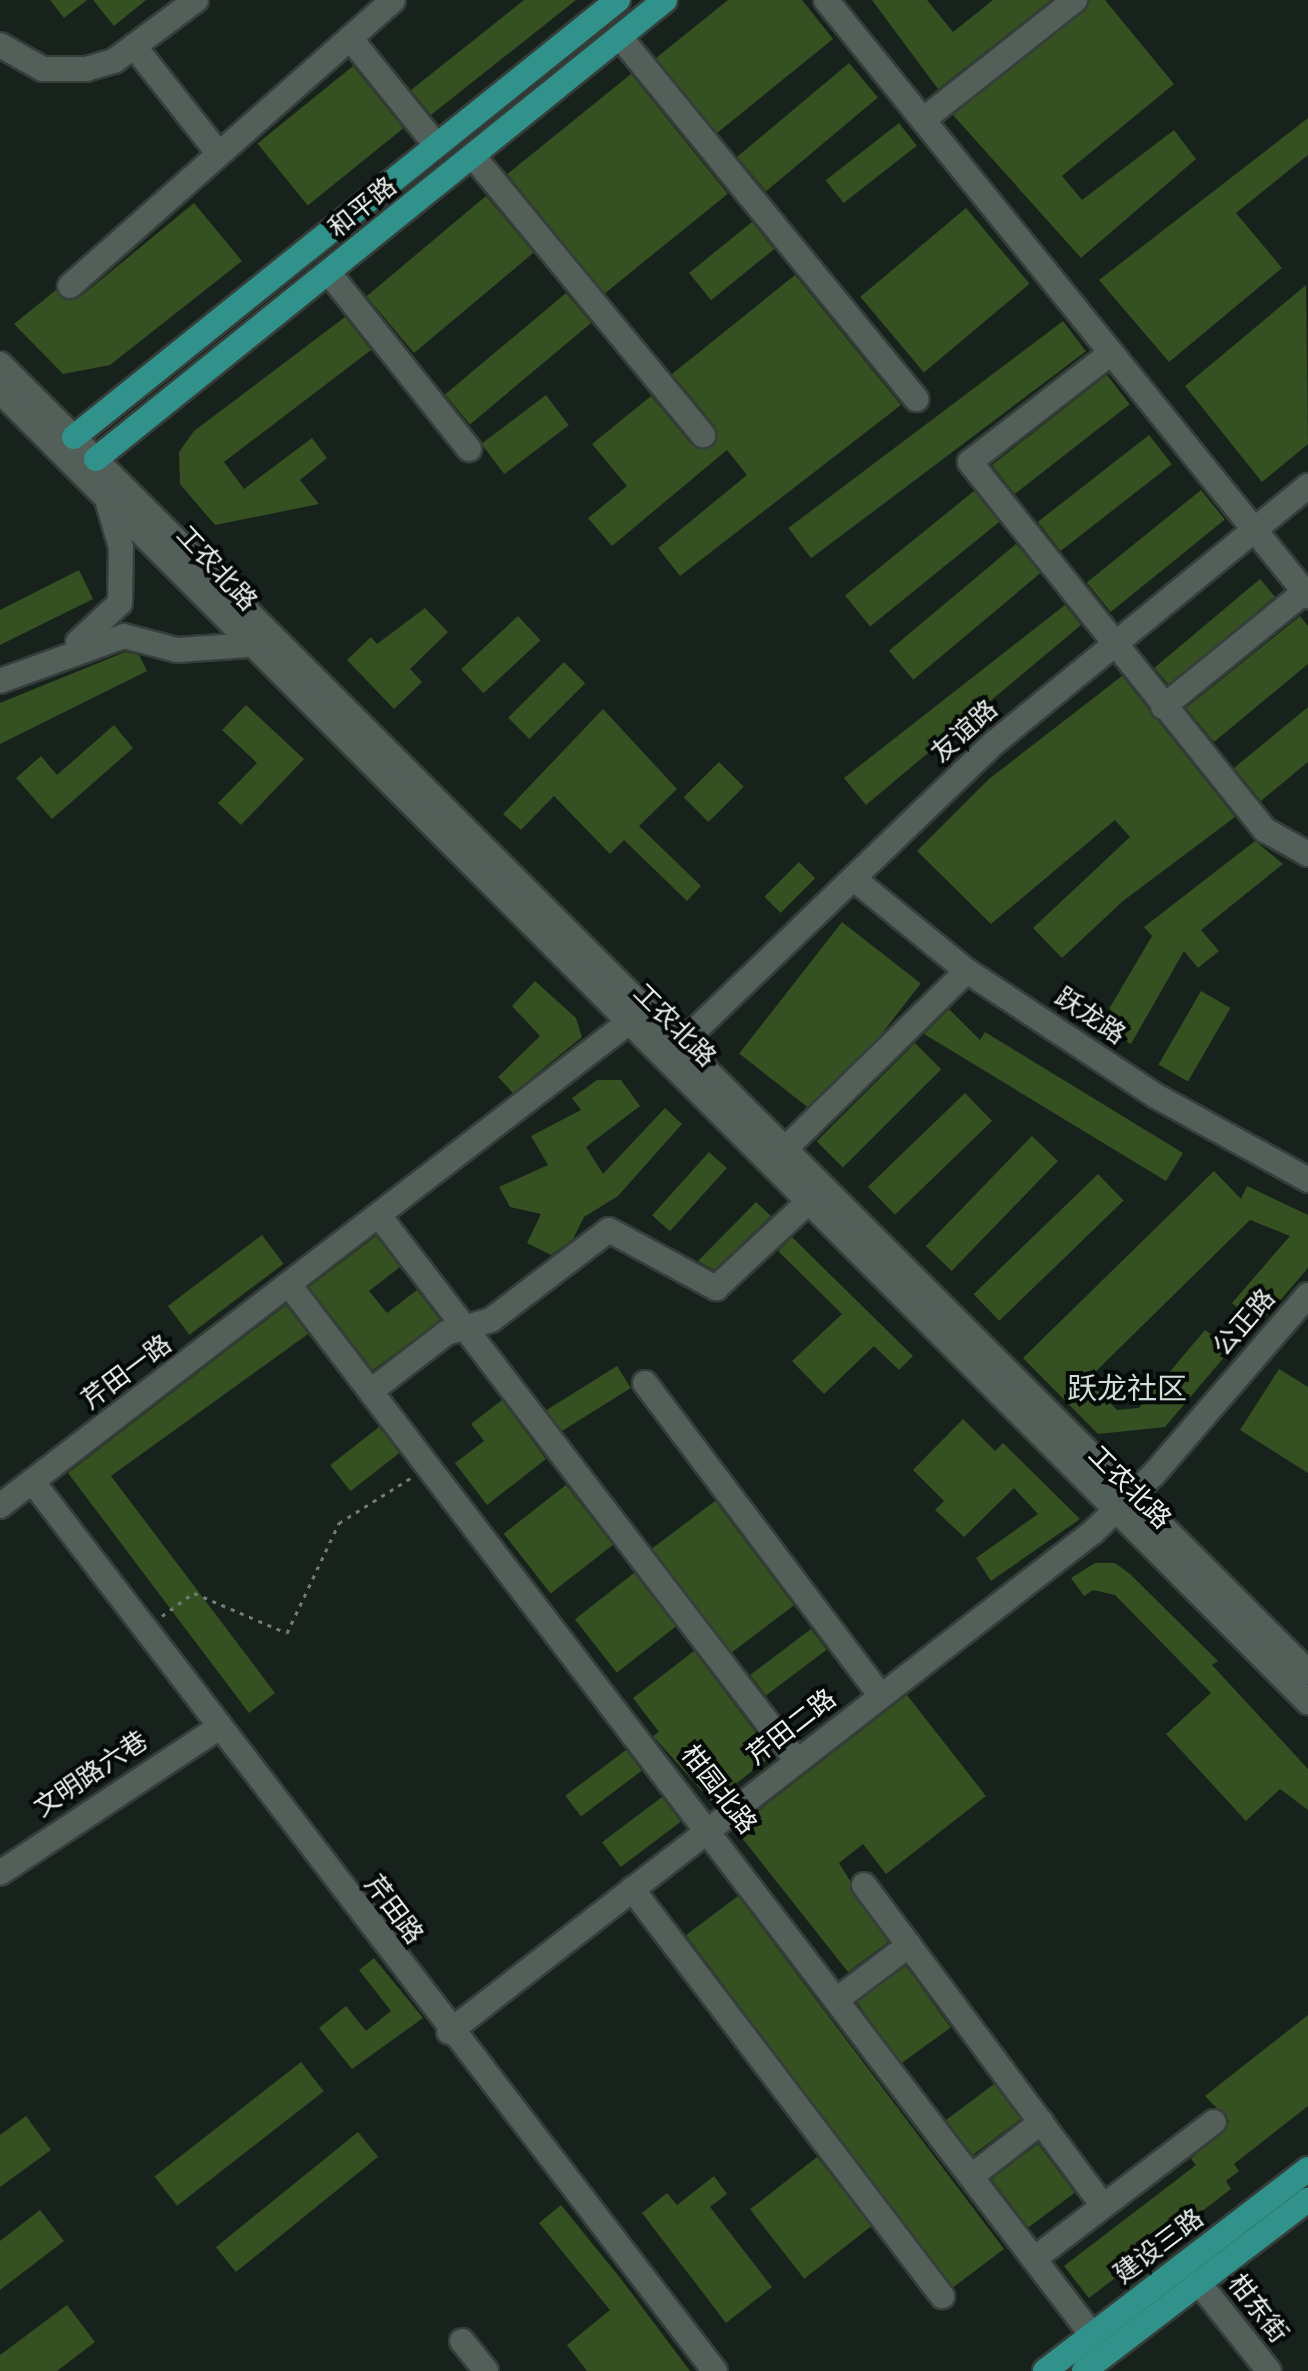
<!DOCTYPE html>
<meta charset="utf-8">
<style>
body{margin:0}
#map{position:relative;width:1308px;height:2371px;overflow:hidden;background:#17221c;font-family:Overpass,"Noto Sans SC",sans-serif}
div>[style]{position:absolute}
[style*='--x']{left:calc(var(--x)*1px);top:calc(var(--y)*1px);width:calc(var(--w)*1px);rotate:calc(var(--a)*1deg)}
.building>*{inset:0;background:#355021;transform-origin:0 0}
.path>*{height:3px;margin-top:-1.5px;transform-origin:0;background:repeating-linear-gradient(90deg,#727b76 0 4px,transparent 0 10px)}
.roads{filter:drop-shadow(2px 0 #363e3a) drop-shadow(-2px 0 #363e3a) drop-shadow(0 2px #363e3a) drop-shadow(0 -2px #363e3a)}
.minor>*{height:24px;margin:-12px;padding:0 12px;transform-origin:12px;border-radius:12px;background:#535f59}
.major>*{height:24px;margin:-12px;padding:0 12px;transform-origin:12px;border-radius:12px;background:#31918b}
span{translate:-50% -50%;white-space:nowrap;text-align:center;line-height:1.15;-webkit-text-stroke:8px #060a08;paint-order:stroke}
.street-label{font-size:26px;color:#eaf1ed}
.quarter-label{font-size:30px;color:#cfded6}
</style>
<div id="map">
<div class="building">
<div style="clip-path:polygon(50px 0,87px 0,64px 18px)"></div>
<div style="clip-path:polygon(93px 0,146px 0,114px 26px)"></div>
<div style="clip-path:polygon(524px 0,576px 0,431px 115px,411px 90px)"></div>
<div style="clip-path:polygon(728px 0,802px 0,833px 39px,717px 133px,656px 58px)"></div>
<div style="clip-path:polygon(872px 0,927px 0,953px 32px,993px 0,1051px 0,938px 89px)"></div>
<div style="clip-path:polygon(1090px 0,1105px 0,1174px 84px,1062px 176px,1082px 200px,1174px 130px,1196px 159px,1081px 258px,953px 115px)"></div>
<div style="left:849px;top:63px;width:45px;height:146px;rotate:50deg"></div>
<div style="left:353px;top:66px;width:80px;height:123px;rotate:51deg"></div>
<div style="left:631px;top:74px;width:154px;height:159px;rotate:51deg"></div>
<div style="clip-path:polygon(1308px 118px,1308px 155px,1236px 213px,1282px 268px,1169px 362px,1099px 280px)"></div>
<div style="left:899px;top:123px;width:29px;height:93px;rotate:52deg"></div>
<div style="left:486px;top:196px;width:74px;height:156px;rotate:50deg"></div>
<div style="clip-path:polygon(194px 203px,242px 261px,110px 365px,63px 374px,14px 324px,56px 290px,66px 300px,80px 297px)"></div>
<div style="left:966px;top:208px;width:99px;height:138px;rotate:50deg"></div>
<div style="left:752px;top:222px;width:35px;height:81px;rotate:51deg"></div>
<div style="clip-path:polygon(795px 275px,901px 405px,680px 576px,658px 548px,747px 475px,727px 450px,612px 546px,588px 518px,627px 486px,592px 444px,651px 396px,692px 445px,713px 446px,715px 426px,672px 374px)"></div>
<div style="clip-path:polygon(1306px 285px,1308px 444px,1262px 482px,1185px 386px)"></div>
<div style="left:566px;top:293px;width:39px;height:158px;rotate:50deg"></div>
<div style="clip-path:polygon(345px 317px,371px 350px,224px 462px,244px 489px,312px 438px,327px 458px,300px 480px,319px 504px,215px 525px,180px 484px,179px 452px,194px 431px)"></div>
<div style="left:1063px;top:321px;width:38px;height:344px;rotate:53deg"></div>
<div style="left:1107px;top:375px;width:37px;height:146px;rotate:52deg"></div>
<div style="left:546px;top:395px;width:38px;height:81px;rotate:53deg"></div>
<div style="left:1149px;top:435px;width:37px;height:141px;rotate:52deg"></div>
<div style="left:1201px;top:490px;width:38px;height:147px;rotate:51deg"></div>
<div style="left:974px;top:491px;width:40px;height:166px;rotate:51deg"></div>
<div style="left:1016px;top:544px;width:38px;height:166px;rotate:50deg"></div>
<div style="clip-path:polygon(79px 570px,93px 599px,0 645px,0 610px)"></div>
<div style="left:1260px;top:579px;width:23px;height:138px;rotate:50deg"></div>
<div style="clip-path:polygon(1065px 605px,1081px 625px,866px 805px,844px 778px)"></div>
<div style="clip-path:polygon(425px 608px,448px 632px,410px 669px,422px 682px,394px 709px,347px 660px,371px 637px,377px 644px)"></div>
<div style="left:518px;top:616px;width:33px;height:78px;rotate:47deg"></div>
<div style="clip-path:polygon(1300px 616px,1308px 626px,1308px 664px,1214px 742px,1186px 708px)"></div>
<div style="clip-path:polygon(125px 652px,139px 655px,147px 671px,0 744px,0 703px)"></div>
<div style="left:564px;top:662px;width:30px;height:79px;rotate:45deg"></div>
<div style="clip-path:polygon(1122px 676px,1235px 817px,1123px 901px,1062px 958px,1033px 928px,1130px 837px,1115px 820px,991px 924px,917px 851px,989px 779px)"></div>
<div style="clip-path:polygon(246px 705px,304px 759px,241px 825px,218px 803px,257px 763px,222px 730px)"></div>
<div style="clip-path:polygon(1308px 707px,1308px 762px,1261px 801px,1234px 768px)"></div>
<div style="clip-path:polygon(603px 709px,677px 789px,639px 826px,701px 886px,687px 901px,624px 840px,610px 854px,554px 796px,521px 830px,503px 814px)"></div>
<div style="clip-path:polygon(114px 725px,133px 748px,52px 819px,16px 778px,41px 756px,57px 775px)"></div>
<div style="left:719px;top:762px;width:35px;height:50px;rotate:45deg"></div>
<div style="clip-path:polygon(1255px 841px,1283px 864px,1201px 930px,1219px 951px,1198px 968px,1184px 951px,1131px 1044px,1099px 1026px,1152px 936px,1144px 927px)"></div>
<div style="left:799px;top:862px;width:23px;height:49px;rotate:45deg"></div>
<div style="left:842px;top:922px;width:100px;height:167px;rotate:38deg"></div>
<div style="clip-path:polygon(535px 981px,576px 1018px,582px 1037px,513px 1093px,498px 1077px,540px 1036px,512px 1006px)"></div>
<div style="left:1201px;top:991px;width:34px;height:85px;rotate:30deg"></div>
<div style="clip-path:polygon(949px 1009px,980px 1040px,985px 1032px,1183px 1153px,1166px 1181px,924px 1034px)"></div>
<div style="left:915px;top:1043px;width:37px;height:139px;rotate:45deg"></div>
<div style="clip-path:polygon(597px 1080px,621px 1080px,640px 1106px,586px 1147px,603px 1174px,665px 1108px,682px 1124px,618px 1196px,584px 1217px,573px 1239px,551px 1255px,527px 1243px,541px 1214px,510px 1207px,499px 1187px,548px 1165px,531px 1136px,581px 1110px,572px 1098px)"></div>
<div style="left:965px;top:1093px;width:39px;height:135px;rotate:46deg"></div>
<div style="left:1032px;top:1136px;width:36px;height:153px;rotate:44deg"></div>
<div style="left:709px;top:1152px;width:24px;height:85px;rotate:42deg"></div>
<div style="clip-path:polygon(1214px 1171px,1241px 1199px,1247px 1186px,1308px 1215px,1308px 1268px,1258px 1326px,1232px 1303px,1290px 1236px,1250px 1220px,1087px 1380px,1117px 1410px,1139px 1408px,1205px 1330px,1231px 1349px,1165px 1427px,1098px 1434px,1023px 1358px)"></div>
<div style="left:1098px;top:1174px;width:37px;height:173px;rotate:46deg"></div>
<div style="clip-path:polygon(756px 1202px,771px 1216px,714px 1270px,698px 1261px)"></div>
<div style="left:262px;top:1235px;width:36px;height:118px;rotate:53deg"></div>
<div style="clip-path:polygon(376px 1236px,400px 1267px,369px 1291px,387px 1313px,417px 1290px,440px 1320px,373px 1370px,309px 1287px)"></div>
<div style="clip-path:polygon(792px 1237px,913px 1356px,899px 1370px,874px 1346px,824px 1394px,792px 1361px,842px 1314px,778px 1251px)"></div>
<div style="clip-path:polygon(286px 1305px,308px 1334px,111px 1476px,275px 1693px,249px 1713px,68px 1473px)"></div>
<div style="left:617px;top:1366px;width:26px;height:83px;rotate:58deg"></div>
<div style="clip-path:polygon(1279px 1369px,1308px 1387px,1308px 1473px,1240px 1430px)"></div>
<div style="clip-path:polygon(502px 1400px,546px 1459px,487px 1505px,455px 1463px,484px 1441px,471px 1424px)"></div>
<div style="clip-path:polygon(963px 1419px,995px 1451px,1003px 1443px,1080px 1519px,991px 1581px,976px 1558px,1038px 1514px,1014px 1488px,964px 1537px,935px 1510px,944px 1501px,913px 1470px)"></div>
<div style="left:379px;top:1427px;width:33px;height:62px;rotate:52deg"></div>
<div style="left:566px;top:1485px;width:76px;height:79px;rotate:52deg"></div>
<div style="left:715px;top:1501px;width:131px;height:79px;rotate:53deg"></div>
<div style="clip-path:polygon(1095px 1563px,1115px 1563px,1130px 1574px,1218px 1661px,1212px 1665px,1308px 1769px,1308px 1810px,1280px 1789px,1246px 1821px,1166px 1734px,1211px 1693px,1115px 1595px,1093px 1590px,1084px 1596px,1071px 1578px)"></div>
<div style="left:634px;top:1573px;width:68px;height:75px;rotate:52deg"></div>
<div style="left:811px;top:1629px;width:26px;height:76px;rotate:53deg"></div>
<div style="clip-path:polygon(694px 1651px,773px 1755px,712px 1802px,653px 1736px,659px 1732px,633px 1698px)"></div>
<div style="clip-path:polygon(907px 1695px,986px 1796px,886px 1874px,863px 1844px,839px 1863px,888px 1942px,848px 1972px,735px 1829px)"></div>
<div style="left:626px;top:1750px;width:26px;height:76px;rotate:53deg"></div>
<div style="left:662px;top:1797px;width:31px;height:75px;rotate:53deg"></div>
<div style="left:738px;top:1896px;width:442px;height:65px;rotate:53deg"></div>
<div style="clip-path:polygon(374px 1958px,423px 2018px,352px 2069px,319px 2028px,346px 2006px,366px 2031px,391px 2011px,359px 1970px)"></div>
<div style="left:906px;top:1966px;width:76px;height:61px;rotate:54deg"></div>
<div style="clip-path:polygon(1308px 2015px,1308px 2106px,1234px 2164px,1239px 2171px,1226px 2181px,1231px 2189px,1089px 2298px,1064px 2266px,1196px 2165px,1191px 2159px,1229px 2121px,1205px 2096px)"></div>
<div style="left:301px;top:2062px;width:37px;height:186px;rotate:52deg"></div>
<div style="left:994px;top:2084px;width:44px;height:60px;rotate:53deg"></div>
<div style="clip-path:polygon(26px 2116px,51px 2150px,0 2187px,0 2135px)"></div>
<div style="left:358px;top:2132px;width:32px;height:183px;rotate:51deg"></div>
<div style="left:1038px;top:2144px;width:61px;height:58px;rotate:53deg"></div>
<div style="left:817px;top:2157px;width:88px;height:85px;rotate:52deg"></div>
<div style="clip-path:polygon(714px 2176px,727px 2194px,710px 2207px,772px 2287px,726px 2323px,642px 2213px,667px 2193px,677px 2205px)"></div>
<div style="clip-path:polygon(561px 2205px,621px 2279px,690px 2371px,587px 2371px,567px 2345px,610px 2310px,539px 2223px)"></div>
<div style="clip-path:polygon(40px 2210px,64px 2241px,0 2290px,0 2241px)"></div>
<div style="clip-path:polygon(67px 2305px,95px 2342px,57px 2371px,0 2371px,0 2355px)"></div>
</div>
<div class="path">
<div style="--x:162;--y:1616;--w:39;--a:-36"></div>
<div style="--x:194;--y:1593;--w:101;--a:23.3"></div>
<div style="--x:287;--y:1633;--w:122;--a:-64.7"></div>
<div style="--x:339;--y:1523;--w:86;--a:-32.2"></div>
</div>
<div class="roads">
<div class="minor">
<div style="--x:826;--y:0;--w:767;--a:51.04"></div>
<div style="--x:620;--y:37;--w:468;--a:50.7"></div>
<div style="--x:350;--y:38;--w:137;--a:51.2"></div>
<div style="--x:0;--y:45;--w:49;--a:29.2"></div>
<div style="--x:43;--y:69;--w:43;--a:0"></div>
<div style="--x:86;--y:69;--w:29;--a:-16"></div>
<div style="--x:114;--y:61;--w:102;--a:-36.6"></div>
<div style="--x:134;--y:46;--w:137;--a:51.8"></div>
<div style="--x:923;--y:120;--w:194;--a:-38.3"></div>
<div style="--x:473;--y:156;--w:362;--a:50.5"></div>
<div style="--x:329;--y:273;--w:225;--a:51.5"></div>
<div style="--x:70;--y:286;--w:431;--a:-41.5"></div>
<div style="--x:1111;--y:353;--w:178;--a:142.3"></div>
<div style="--x:970;--y:462;--w:472;--a:51.3"></div>
<div style="--x:1265;--y:830;--w:49;--a:29.2"></div>
<div style="--x:0;--y:364;--w:1850;--a:45"></div>
<div style="--x:0;--y:391;--w:1852;--a:45.07"></div>
<div style="--x:78;--y:642;--w:57;--a:-42.9"></div>
<div style="--x:120;--y:603;--w:56;--a:-89"></div>
<div style="--x:121;--y:547;--w:46;--a:-106.5"></div>
<div style="--x:0;--y:681;--w:132;--a:-19.9"></div>
<div style="--x:124;--y:636;--w:55;--a:14.8"></div>
<div style="--x:177;--y:650;--w:71;--a:-4"></div>
<div style="--x:1163;--y:707;--w:187;--a:-39.1"></div>
<div style="--x:854;--y:879;--w:146;--a:39.2"></div>
<div style="--x:967;--y:971;--w:227;--a:33.5"></div>
<div style="--x:1156;--y:1096;--w:174;--a:28.9"></div>
<div style="--x:682;--y:1043;--w:433;--a:-43.9"></div>
<div style="--x:994;--y:743;--w:406;--a:-39.3"></div>
<div style="--x:786;--y:1148;--w:253;--a:-44.4"></div>
<div style="--x:380;--y:1217;--w:685;--a:52.53"></div>
<div style="--x:290;--y:1286;--w:1320;--a:52.6"></div>
<div style="--x:645;--y:1383;--w:392;--a:53"></div>
<div style="--x:371;--y:1391;--w:95;--a:-37.7"></div>
<div style="--x:446;--y:1333;--w:47;--a:-16.1"></div>
<div style="--x:491;--y:1320;--w:148;--a:-37.3"></div>
<div style="--x:609;--y:1230;--w:122;--a:28.5"></div>
<div style="--x:716;--y:1288;--w:125;--a:-43"></div>
<div style="--x:32;--y:1481;--w:1122;--a:52.5"></div>
<div style="--x:0;--y:1506;--w:794;--a:-37.58"></div>
<div style="--x:0;--y:1873;--w:260;--a:-33.6"></div>
<div style="--x:864;--y:1885;--w:400;--a:53.3"></div>
<div style="--x:632;--y:1889;--w:512;--a:52.7"></div>
<div style="--x:839;--y:1998;--w:88;--a:-37.1"></div>
<div style="--x:449;--y:2032;--w:815;--a:-37.83"></div>
<div style="--x:1093;--y:1532;--w:84;--a:-43.6"></div>
<div style="--x:1154;--y:1474;--w:236;--a:-49.3"></div>
<div style="--x:972;--y:2176;--w:88;--a:-38"></div>
<div style="--x:1034;--y:2259;--w:226;--a:-37.3"></div>
<div style="--x:1199;--y:2283;--w:112;--a:51.5"></div>
<div style="--x:462;--y:2341;--w:38;--a:51"></div>
</div>
<div class="major">
<div style="--x:74;--y:437;--w:698;--a:-38.78"></div>
<div style="--x:96;--y:459;--w:731;--a:-38.89"></div>
<div style="--x:1045;--y:2371;--w:332;--a:-37.5"></div>
<div style="--x:1084;--y:2371;--w:282;--a:-37.4"></div>
</div>
</div>
<div class="street-label">
<span style="left:364px;top:209px;rotate:-39deg">和平路</span>
<span style="left:215px;top:570px;rotate:47deg">工农北路</span>
<span style="left:966px;top:733px;rotate:-42deg">友谊路</span>
<span style="left:1089px;top:1018px;rotate:34deg">跃龙路</span>
<span style="left:673px;top:1027px;rotate:45deg">工农北路</span>
<span style="left:1246px;top:1324px;rotate:-49deg">公正路</span>
<span style="left:128px;top:1374px;rotate:-37deg">芹田一路</span>
<span style="left:1128px;top:1489px;rotate:45deg">工农北路</span>
<span style="left:793px;top:1729px;rotate:-38deg">芹田二路</span>
<span style="left:92px;top:1776px;rotate:-34deg">文明路六巷</span>
<span style="left:717px;top:1791px;rotate:52deg">柑园北路</span>
<span style="left:392px;top:1911px;rotate:53deg">芹田路</span>
<span style="left:1160px;top:2248px;rotate:-37deg">建设三路</span>
<span style="left:1256px;top:2310px;rotate:52deg">柑东街</span>
</div>
<div class="quarter-label">
<span style="left:1127px;top:1392px">跃龙社区</span>
</div>
</div>
